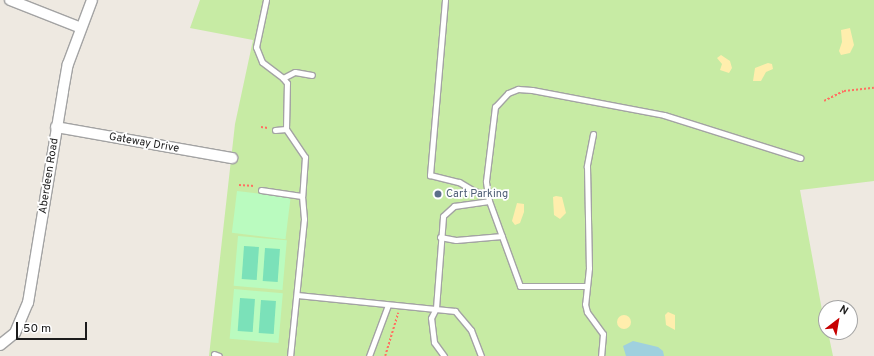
<!DOCTYPE html>
<style>
body{margin:0}
#map{position:relative;width:874px;height:356px;overflow:hidden;background:#eee9e1;font-family:Overpass,sans-serif}
div>[style]{position:absolute}
[style*='--x']{left:calc(var(--x)*1px);top:calc(var(--y)*1px);width:calc(var(--w)*1px);rotate:calc(var(--a)*1deg)}
.grass>*{inset:0;background:#c7eba4}
.sand>*{inset:0;background:#ffeead}
.round{border-radius:50%}
.park>*{inset:0;background:#bafbbf;transform-origin:0 0}
.pitch>*{inset:0;background:#7be1b9;transform-origin:0 0}
.water>*{inset:0;background:#9fd0de}
.path>*{height:1.5px;margin-top:-0.75px;transform-origin:0;background:repeating-linear-gradient(90deg,#ff7061 0 2px,transparent 0 4px)}
.roads{filter:drop-shadow(1px 0 #a3a3a3) drop-shadow(-1px 0 #a3a3a3) drop-shadow(0 1px #a3a3a3) drop-shadow(0 -1px #a3a3a3)}
.service>*{height:5px;margin:-2.5px;padding:0 2.5px;transform-origin:2.5px;border-radius:2.5px;background:#fff}
.minor>*{height:10px;margin:-5px;padding:0 5px;transform-origin:5px;border-radius:5px;background:#fff}
.dots>*{width:11px;height:11px;translate:-50% -50%;box-sizing:border-box;border:2px solid #fff;border-radius:50%}
span{translate:-50% -50%;white-space:nowrap;text-align:center;line-height:1.15;-webkit-text-stroke:3.5px #fff;paint-order:stroke}
.street-label{font-size:11px;color:#1c1c1c}
.service-label{font-size:11px;color:#4e5e75}
.left{translate:0 -50%;text-align:left}
.north{position:absolute;left:818px;top:300px;width:40px;height:40px;box-sizing:border-box;background:#fff;border:1px solid #a4a4a4;border-radius:50%;rotate:31deg;font-size:11px;font-weight:700;line-height:16px;text-align:center;color:#1c1c1c}
.north::after{content:'';display:block;margin:auto;width:14px;height:18px;background:#c70001;clip-path:polygon(50% 0,100% 100%,50% 72%,0 100%)}
.scale{position:absolute;left:16px;top:322px;width:71px;height:18px;box-sizing:border-box;border:2px solid #1c1c1c;border-top:0;padding-left:5px;font-size:12px;line-height:14px;white-space:nowrap;color:#1c1c1c;-webkit-text-stroke:3px #fff;paint-order:stroke}
</style>
<div id="map">
<div class="grass">
<div style="clip-path:polygon(200px 0,874px 0,874px 181px,800px 190px,826px 332px,828px 332px,833px 356px,209px 356px,235px 124px,253px 40px,190px 28px)"></div>
</div>
<div class="sand">
<div style="clip-path:polygon(850px 28px,854px 45px,850px 53px,841px 55px,839px 51px,842px 42px,841px 30px)"></div>
<div style="clip-path:polygon(721px 55px,730px 61px,732px 68px,729px 73px,720px 70px,722px 64px,717px 58px)"></div>
<div style="clip-path:polygon(768px 63px,772px 64px,773px 69px,766px 72px,761px 81px,753px 81px,755px 68px)"></div>
<div style="clip-path:polygon(556px 196px,562px 197px,566px 213px,560px 219px,554px 215px,553px 197px)"></div>
<div style="clip-path:polygon(517px 203px,524px 204px,524px 212px,520px 223px,515px 225px,512px 221px)"></div>
<div style="clip-path:polygon(668px 312px,675px 315px,675px 330px,666px 325px,665px 315px)"></div>
<div class="round" style="left:617px;top:315px;width:14px;height:14px"></div>
</div>
<div class="park">
<div style="left:237px;top:191px;width:54px;height:42px;rotate:7deg"></div>
<div style="left:238px;top:236px;width:49px;height:50px;rotate:5deg"></div>
<div style="left:234px;top:289px;width:49px;height:50px;rotate:5deg"></div>
</div>
<div class="pitch">
<div style="left:244px;top:246px;width:15px;height:33px;rotate:4deg"></div>
<div style="left:265px;top:248px;width:15px;height:33px;rotate:4deg"></div>
<div style="left:240px;top:298px;width:15px;height:33px;rotate:4deg"></div>
<div style="left:261px;top:300px;width:15px;height:33px;rotate:4deg"></div>
</div>
<div class="water">
<div style="clip-path:polygon(633px 341px,658px 347px,663px 351px,664px 356px,626px 356px,623px 346px)"></div>
</div>
<div class="path">
<div style="--x:824;--y:101;--w:22;--a:-27"></div>
<div style="--x:844;--y:91;--w:30;--a:-6"></div>
<div style="--x:261;--y:127;--w:7;--a:8"></div>
<div style="--x:239;--y:185;--w:16;--a:4"></div>
<div style="--x:385;--y:356;--w:45;--a:-73.2"></div>
</div>
<div class="roads">
<div class="service">
<div style="--x:266;--y:0;--w:48;--a:102"></div>
<div style="--x:256;--y:47;--w:16;--a:68"></div>
<div style="--x:262;--y:62;--w:26;--a:37"></div>
<div style="--x:283;--y:78;--w:13;--a:-27"></div>
<div style="--x:295;--y:72;--w:17;--a:10"></div>
<div style="--x:445;--y:0;--w:176;--a:94.9"></div>
<div style="--x:430;--y:175;--w:30;--a:14"></div>
<div style="--x:459;--y:182;--w:17;--a:31"></div>
<div style="--x:474;--y:191;--w:15;--a:16"></div>
<div style="--x:286;--y:129;--w:34;--a:56"></div>
<div style="--x:305;--y:157;--w:39;--a:94"></div>
<div style="--x:302;--y:196;--w:23;--a:85"></div>
<div style="--x:304;--y:219;--w:138;--a:95.8"></div>
<div style="--x:275;--y:130;--w:11;--a:-5"></div>
<div style="--x:286;--y:129;--w:46;--a:-88.8"></div>
<div style="--x:287;--y:83;--w:6;--a:-129"></div>
<div style="--x:593;--y:134;--w:33;--a:101"></div>
<div style="--x:587;--y:166;--w:102;--a:88.9"></div>
<div style="--x:589;--y:268;--w:36;--a:96"></div>
<div style="--x:585;--y:304;--w:8;--a:76"></div>
<div style="--x:587;--y:312;--w:27;--a:54"></div>
<div style="--x:603;--y:334;--w:22;--a:95"></div>
<div style="--x:261;--y:190;--w:41;--a:8.3"></div>
<div style="--x:440;--y:237;--w:16;--a:11"></div>
<div style="--x:456;--y:240;--w:46;--a:-5"></div>
<div style="--x:586;--y:286;--w:66;--a:180"></div>
<div style="--x:520;--y:286;--w:90;--a:-110"></div>
<div style="--x:489;--y:201;--w:20;--a:-99"></div>
<div style="--x:486;--y:181;--w:75;--a:-83.1"></div>
<div style="--x:495;--y:107;--w:19;--a:-47"></div>
<div style="--x:508;--y:93;--w:11;--a:-22"></div>
<div style="--x:518;--y:89;--w:14;--a:4"></div>
<div style="--x:532;--y:90;--w:134;--a:10.7"></div>
<div style="--x:664;--y:115;--w:143;--a:17.5"></div>
<div style="--x:297;--y:295;--w:159;--a:5.8"></div>
<div style="--x:455;--y:311;--w:25;--a:50"></div>
<div style="--x:471;--y:330;--w:28;--a:69"></div>
<div style="--x:214;--y:354;--w:5;--a:22"></div>
<div style="--x:369;--y:356;--w:54;--a:-69.6"></div>
<div style="--x:444;--y:356;--w:17;--a:-126"></div>
<div style="--x:434;--y:342;--w:24;--a:-97"></div>
<div style="--x:431;--y:318;--w:11;--a:-63"></div>
<div style="--x:436;--y:308;--w:92;--a:-85.6"></div>
<div style="--x:443;--y:216;--w:15;--a:-42"></div>
<div style="--x:454;--y:206;--w:35;--a:-8"></div>
</div>
<div class="minor">
<div style="--x:10;--y:0;--w:76;--a:21.5"></div>
<div style="--x:56;--y:127;--w:179;--a:10"></div>
<div style="--x:0;--y:345;--w:19;--a:-39"></div>
<div style="--x:15;--y:333;--w:33;--a:-67"></div>
<div style="--x:28;--y:303;--w:215;--a:-80.6"></div>
<div style="--x:63;--y:91;--w:27;--a:-80"></div>
<div style="--x:68;--y:64;--w:68;--a:-69.4"></div>
</div>
</div>
<div class="dots">
<div style="left:438px;top:194px;background:#5c6f8a"></div>
</div>
<div class="street-label">
<span style="left:144px;top:143px;rotate:10deg">Gateway Drive</span>
<span style="left:49px;top:176px;rotate:-81deg">Aberdeen Road</span>
</div>
<div class="service-label">
<span class="left" style="left:446px;top:194px">Cart Parking</span>
</div>
<div class="north">N</div>
<div class="scale">50 m</div>
</div>
